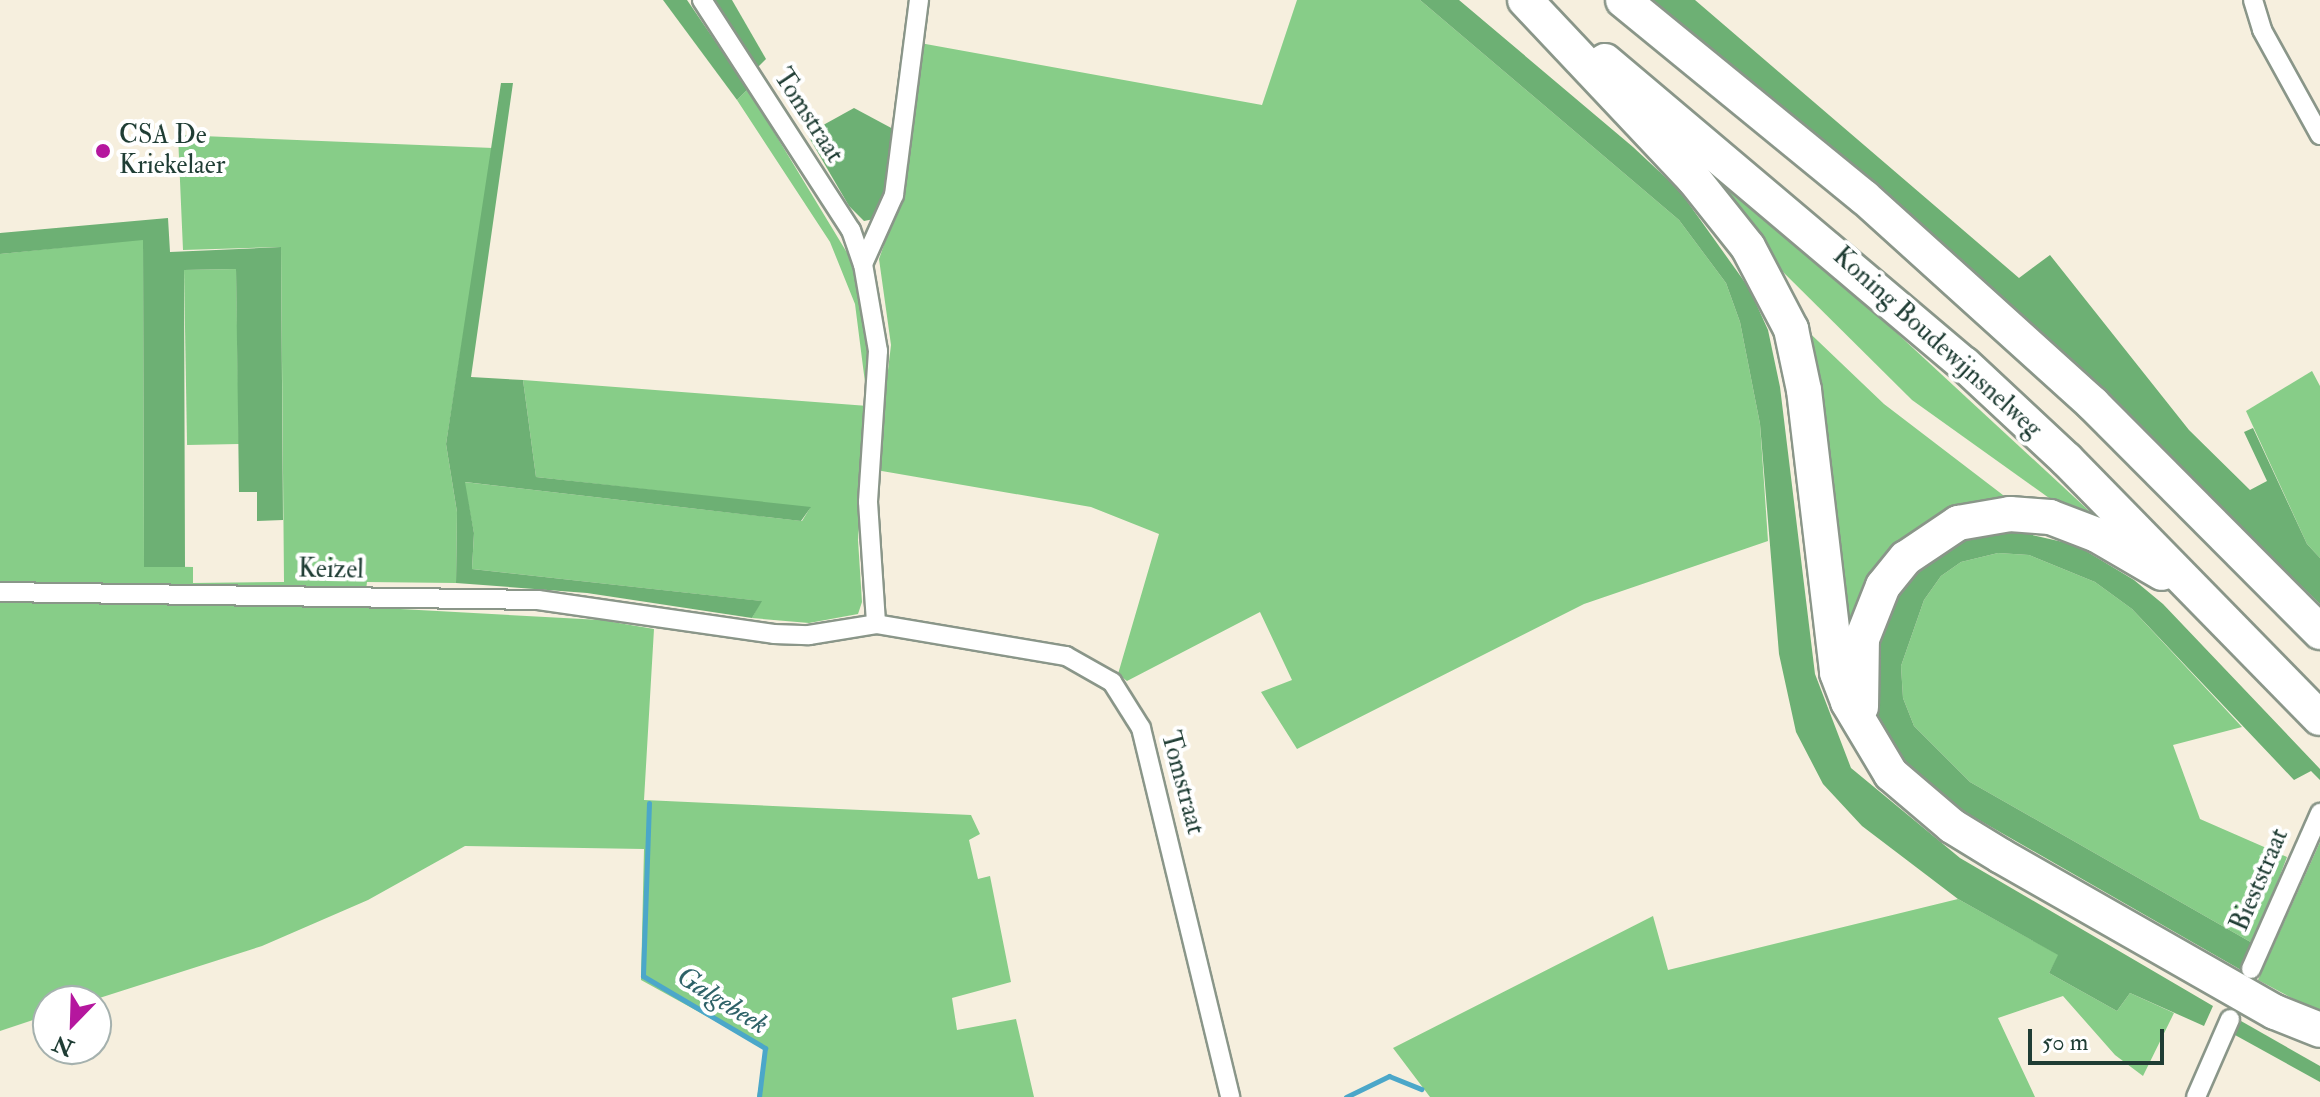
<!DOCTYPE html>
<style>
body{margin:0}
#map{position:relative;width:2320px;height:1097px;overflow:hidden;background:#f6efde;font-family:"IM FELL Double Pica",serif}
div>[style]{position:absolute}
[style*='--x']{left:calc(var(--x)*1px);top:calc(var(--y)*1px);width:calc(var(--w)*1px);rotate:calc(var(--a)*1deg)}
.green>*{inset:0;background:#87cd88;transform-origin:0 0}
.forest>*{inset:0;background:#6db074}
.stream>*{height:5px;margin:-2.5px;padding:0 2.5px;transform-origin:2.5px;border-radius:2.5px;background:#4ba7c9}
.roads{filter:drop-shadow(2px 0 #8a9689) drop-shadow(-2px 0 #8a9689) drop-shadow(0 2px #8a9689) drop-shadow(0 -2px #8a9689)}
.street>*{height:18px;margin:-9px;padding:0 9px;transform-origin:9px;border-radius:9px;background:#fff}
.highway>*{height:34px;margin:-17px;padding:0 17px;transform-origin:17px;border-radius:17px;background:#fff}
.dots>*{width:22px;height:22px;translate:-50% -50%;box-sizing:border-box;border:4px solid #fff;border-radius:50%}
span{translate:-50% -50%;white-space:nowrap;text-align:center;line-height:1.15;-webkit-text-stroke:8px #fff;paint-order:stroke}
.street-label{font-size:26px;color:#1f3d34}
.poi-label{font-size:26px;color:#1f3d34}
.left{translate:0 -50%;text-align:left}
.water-label{font-size:28px;color:#2e6268;font-style:italic}
.north{position:absolute;left:32px;top:985px;width:80px;height:80px;box-sizing:border-box;background:#fff;border:2px solid #a5b1ae;border-radius:50%;rotate:203deg;font-size:22px;font-weight:700;line-height:32px;text-align:center;color:#1f3d34}
.north::after{content:'';display:block;margin:auto;width:28px;height:36px;background:#b5179e;clip-path:polygon(50% 0,100% 100%,50% 72%,0 100%)}
.scale{position:absolute;left:2028px;top:1029px;width:136px;height:36px;box-sizing:border-box;border:4px solid #1f3d34;border-top:0;padding-left:10px;font-size:24px;line-height:28px;white-space:nowrap;color:#1f3d34;-webkit-text-stroke:6px #fff;paint-order:stroke}
</style>
<div id="map">
<div class="green">
<div style="clip-path:polygon(1297px 0,1420px 0,1679px 220px,1726px 283px,1740px 322px,1760px 424px,1768px 541px,1584px 604px,1297px 749px,1261px 692px,1292px 680px,1260px 612px,1127px 681px,1118px 674px,1159px 534px,1091px 507px,876px 470px,891px 345px,879px 259px,900px 199px,920px 43px,1262px 105px)"></div>
<div style="clip-path:polygon(748px 89px,849px 256px,870px 330px,868px 406px,858px 540px,862px 602px,858px 614px,809px 623px,752px 618px,761px 601px,472px 569px,474px 533px,464px 482px,802px 521px,810px 508px,536px 477px,523px 380px,868px 406px,855px 304px,830px 242px,737px 100px)"></div>
<div style="clip-path:polygon(178px 135px,493px 148px,446px 444px,457px 512px,456px 583px,367px 582px,364px 607px,601px 620px,654px 629px,644px 800px,971px 815px,980px 834px,969px 840px,978px 879px,990px 876px,1011px 982px,952px 998px,957px 1030px,1016px 1019px,1034px 1097px,757px 1097px,766px 1049px,641px 980px,644px 849px,465px 846px,368px 900px,262px 946px,90px 1001px,48px 1001px,48px 1015px,0 1031px,0 254px,143px 239px,144px 566px,193px 567px,193px 583px,284px 582px,281px 247px,183px 250px)"></div>
<div style="clip-path:polygon(1669px 136px,1846px 286px,2113px 533px,2063px 508px,1912px 400px,1781px 270px)"></div>
<div style="left:236px;top:269px;width:175px;height:52px;rotate:89deg"></div>
<div style="clip-path:polygon(1796px 320px,1884px 404px,2016px 505px,1974px 508px,1850px 645px)"></div>
<div style="clip-path:polygon(2312px 371px,2320px 386px,2320px 558px,2307px 544px,2246px 411px)"></div>
<div style="clip-path:polygon(1998px 553px,2029px 555px,2095px 582px,2132px 609px,2242px 727px,2173px 745px,2200px 819px,2287px 857px,2254px 944px,1970px 782px,1914px 726px,1903px 698px,1901px 666px,1924px 600px,1941px 576px,1961px 562px)"></div>
<div style="clip-path:polygon(2320px 842px,2320px 1013px,2258px 980px)"></div>
<div style="clip-path:polygon(1958px 899px,2059px 955px,2049px 973px,2117px 1011px,2130px 993px,2174px 1013px,2143px 1076px,2115px 1055px,2063px 996px,1998px 1018px,2035px 1097px,1430px 1097px,1393px 1048px,1653px 916px,1668px 970px)"></div>
</div>
<div class="forest">
<div style="clip-path:polygon(663px 0,687px 0,748px 89px,737px 100px)"></div>
<div style="clip-path:polygon(712px 0,732px 0,766px 59px,756px 69px)"></div>
<div style="clip-path:polygon(1420px 0,1459px 0,1633px 147px,1679px 190px,1749px 288px,1768px 330px,1780px 387px,1815px 674px,1851px 768px,1960px 858px,2213px 1006px,2204px 1026px,2130px 993px,2117px 1011px,2049px 973px,2058px 955px,1958px 899px,1862px 826px,1823px 784px,1796px 732px,1779px 654px,1760px 424px,1740px 322px,1726px 283px,1679px 220px)"></div>
<div style="clip-path:polygon(1649px 0,1695px 0,2019px 278px,2050px 255px,2189px 430px,2250px 490px,2267px 481px,2244px 432px,2253px 428px,2307px 544px,2320px 558px,2320px 604px,2051px 344px)"></div>
<div style="clip-path:polygon(501px 83px,513px 83px,471px 377px,523px 380px,536px 477px,811px 507px,801px 521px,465px 482px,474px 533px,472px 569px,762px 601px,752px 618px,587px 593px,456px 583px,457px 512px,446px 444px)"></div>
<div style="clip-path:polygon(854px 108px,895px 130px,889px 186px,874px 219px,864px 221px,849px 206px,807px 134px)"></div>
<div style="clip-path:polygon(168px 218px,170px 252px,281px 247px,283px 520px,257px 521px,257px 492px,239px 492px,236px 269px,184px 270px,185px 567px,144px 567px,143px 240px,0 254px,0 233px)"></div>
<div style="clip-path:polygon(2015px 531px,2076px 545px,2134px 580px,2163px 604px,2320px 769px,2320px 780px,2311px 771px,2294px 780px,2132px 609px,2095px 582px,2029px 555px,1998px 553px,1961px 562px,1941px 576px,1924px 600px,1901px 666px,1903px 698px,1914px 726px,1970px 782px,2254px 944px,2241px 970px,1965px 812px,1915px 776px,1880px 727px,1870px 698px,1871px 645px,1906px 576px,1958px 541px)"></div>
<div style="clip-path:polygon(2241px 1021px,2320px 1066px,2320px 1082px,2235px 1035px)"></div>
</div>
<div class="stream">
<div style="--x:649;--y:803;--w:173;--a:92"></div>
<div style="--x:643;--y:976;--w:142;--a:30.5"></div>
<div style="--x:765;--y:1048;--w:49;--a:97"></div>
<div style="--x:1346;--y:1097;--w:48;--a:-26"></div>
<div style="--x:1389;--y:1076;--w:35;--a:22"></div>
</div>
<div class="roads">
<div class="street">
<div style="--x:702;--y:0;--w:274;--a:57.1"></div>
<div style="--x:851;--y:230;--w:36;--a:71"></div>
<div style="--x:863;--y:264;--w:88;--a:80.2"></div>
<div style="--x:878;--y:351;--w:151;--a:93.8"></div>
<div style="--x:868;--y:502;--w:122;--a:86.2"></div>
<div style="--x:2253;--y:0;--w:31;--a:73"></div>
<div style="--x:2262;--y:30;--w:120;--a:61.1"></div>
<div style="--x:863;--y:264;--w:76;--a:-65.8"></div>
<div style="--x:894;--y:195;--w:197;--a:-82.7"></div>
<div style="--x:0;--y:592;--w:538;--a:0.85"></div>
<div style="--x:538;--y:600;--w:238;--a:8.2"></div>
<div style="--x:774;--y:634;--w:35;--a:2"></div>
<div style="--x:809;--y:635;--w:68;--a:-9.3"></div>
<div style="--x:876;--y:624;--w:193;--a:9.6"></div>
<div style="--x:1066;--y:656;--w:53;--a:29.5"></div>
<div style="--x:1112;--y:682;--w:54;--a:57.8"></div>
<div style="--x:1141;--y:728;--w:380;--a:76.4"></div>
<div style="--x:2251;--y:969;--w:171;--a:-66.1"></div>
<div style="--x:2196;--y:1097;--w:85;--a:-66.4"></div>
</div>
<div class="highway">
<div style="--x:1525;--y:0;--w:245;--a:46.7"></div>
<div style="--x:1693;--y:178;--w:88;--a:51.4"></div>
<div style="--x:1748;--y:247;--w:93;--a:62.3"></div>
<div style="--x:1791;--y:329;--w:62;--a:78"></div>
<div style="--x:1804;--y:390;--w:285;--a:83.3"></div>
<div style="--x:1837;--y:673;--w:31;--a:69"></div>
<div style="--x:1848;--y:702;--w:84;--a:59.2"></div>
<div style="--x:1891;--y:774;--w:80;--a:40.4"></div>
<div style="--x:1952;--y:826;--w:57;--a:31.5"></div>
<div style="--x:2001;--y:856;--w:315;--a:29.7"></div>
<div style="--x:2275;--y:1012;--w:48;--a:21.8"></div>
<div style="--x:1623;--y:0;--w:311;--a:39.3"></div>
<div style="--x:1864;--y:197;--w:309;--a:42.1"></div>
<div style="--x:2093;--y:404;--w:322;--a:45.1"></div>
<div style="--x:1605;--y:61;--w:470;--a:40.2"></div>
<div style="--x:1964;--y:364;--w:141;--a:43"></div>
<div style="--x:2067;--y:460;--w:361;--a:45.6"></div>
<div style="--x:1861;--y:707;--w:68;--a:-89.2"></div>
<div style="--x:1862;--y:639;--w:57;--a:-68.4"></div>
<div style="--x:1883;--y:586;--w:36;--a:-51"></div>
<div style="--x:1906;--y:558;--w:63;--a:-33.9"></div>
<div style="--x:1958;--y:523;--w:53;--a:-9.8"></div>
<div style="--x:2010;--y:514;--w:40;--a:4.3"></div>
<div style="--x:2050;--y:517;--w:50;--a:21"></div>
<div style="--x:2097;--y:535;--w:75;--a:30.3"></div>
</div>
</div>
<div class="dots">
<div style="left:103px;top:151px;background:#b5179e"></div>
</div>
<div class="street-label">
<span style="left:808px;top:116px;rotate:57deg">Tomstraat</span>
<span style="left:1937px;top:343px;rotate:42deg">Koning Boudewijnsnelweg</span>
<span style="left:331px;top:570px;rotate:1deg">Keizel</span>
<span style="left:1182px;top:783px;rotate:75deg">Tomstraat</span>
<span style="left:2260px;top:880px;rotate:-67deg">Bieststraat</span>
</div>
<div class="poi-label">
<span class="left" style="left:119px;top:151px">CSA De<br>Kriekelaer</span>
</div>
<div class="water-label">
<span style="left:722px;top:1001px;rotate:32deg">Galgebeek</span>
</div>
<div class="north">N</div>
<div class="scale">50 m</div>
</div>
